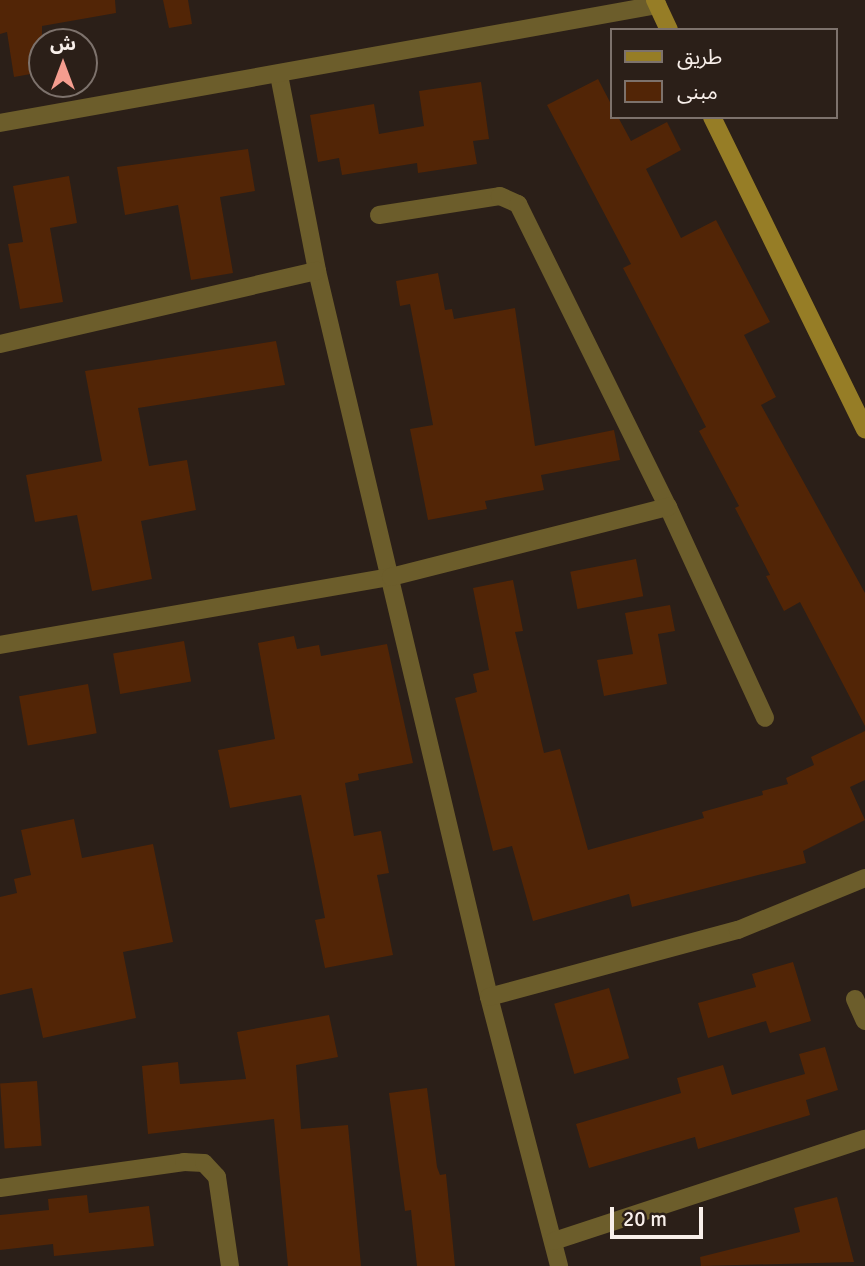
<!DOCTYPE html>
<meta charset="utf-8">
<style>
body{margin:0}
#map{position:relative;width:865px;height:1266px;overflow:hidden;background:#2b1f18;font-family:Signika,"Noto Sans Arabic",sans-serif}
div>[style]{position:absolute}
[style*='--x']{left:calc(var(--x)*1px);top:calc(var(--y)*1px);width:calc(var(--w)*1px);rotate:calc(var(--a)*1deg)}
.building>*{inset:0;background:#522506;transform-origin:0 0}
.street>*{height:18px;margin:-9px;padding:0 9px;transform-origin:9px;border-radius:9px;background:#6c5d2b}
.secondary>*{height:18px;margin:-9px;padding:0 9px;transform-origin:9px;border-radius:9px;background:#967d26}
span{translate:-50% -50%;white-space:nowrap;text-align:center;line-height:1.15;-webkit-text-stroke:6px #2b1f18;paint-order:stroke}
.legend{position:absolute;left:610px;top:28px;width:228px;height:91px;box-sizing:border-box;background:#2b1f18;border:2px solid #7d726c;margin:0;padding:9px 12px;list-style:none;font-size:21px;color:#f8efea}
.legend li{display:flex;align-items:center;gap:14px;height:35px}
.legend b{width:35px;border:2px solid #7d726c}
.north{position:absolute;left:28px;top:28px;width:70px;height:70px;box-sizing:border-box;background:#2b1f18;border:2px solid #7d726c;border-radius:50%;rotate:0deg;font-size:19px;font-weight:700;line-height:28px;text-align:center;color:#f8efea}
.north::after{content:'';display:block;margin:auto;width:24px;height:32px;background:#f59d8f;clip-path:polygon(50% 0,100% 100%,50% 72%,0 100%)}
.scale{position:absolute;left:610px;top:1207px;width:93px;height:32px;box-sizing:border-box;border:4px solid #f8efea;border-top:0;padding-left:9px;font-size:21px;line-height:24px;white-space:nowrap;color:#f8efea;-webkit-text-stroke:5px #2b1f18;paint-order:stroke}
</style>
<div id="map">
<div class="building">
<div style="clip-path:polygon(0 0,115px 0,116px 13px,42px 26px,42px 72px,14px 77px,7px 32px,0 34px)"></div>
<div style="clip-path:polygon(163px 0,188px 0,192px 24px,169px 28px)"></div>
<div style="clip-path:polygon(598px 79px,611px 104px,611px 117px,618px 117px,631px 141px,667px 122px,681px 150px,646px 169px,681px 238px,716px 220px,770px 322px,744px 335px,776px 397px,761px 405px,865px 593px,865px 726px,800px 602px,784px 611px,766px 576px,770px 575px,735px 508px,739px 506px,699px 431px,706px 427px,623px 268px,631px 264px,547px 105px)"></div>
<div style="clip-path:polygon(481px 82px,489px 139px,473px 141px,477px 164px,418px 173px,417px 163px,342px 175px,339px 158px,318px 162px,310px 115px,374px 104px,379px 134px,424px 126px,419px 91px)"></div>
<div style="clip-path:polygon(248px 149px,255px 191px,220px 197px,233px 273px,191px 280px,178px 205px,125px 215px,117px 167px)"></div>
<div style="clip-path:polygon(69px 176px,77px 223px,50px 228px,63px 302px,20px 309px,8px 244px,23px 242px,13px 186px)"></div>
<div style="clip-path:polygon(438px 273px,445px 310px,452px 309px,454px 319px,515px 308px,535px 446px,614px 430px,620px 460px,541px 475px,544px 490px,485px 501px,487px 509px,428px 520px,410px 429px,433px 425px,410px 304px,400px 306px,396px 281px)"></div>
<div style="clip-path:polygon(276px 341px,285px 385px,138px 408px,149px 466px,187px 460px,196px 510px,141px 521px,152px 579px,92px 591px,77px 515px,35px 522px,26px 475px,102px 461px,85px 371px)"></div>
<div style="left:636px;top:559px;width:38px;height:67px;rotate:79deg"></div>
<div style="clip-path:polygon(513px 580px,523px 631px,515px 632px,544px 753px,560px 749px,588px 850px,704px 818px,702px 812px,763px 795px,762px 791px,788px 784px,786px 778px,814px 765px,811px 757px,865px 731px,865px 780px,850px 787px,865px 820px,803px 851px,806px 863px,632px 907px,629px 894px,533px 921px,512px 846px,493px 851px,455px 698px,477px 692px,473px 674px,489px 670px,473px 588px)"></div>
<div style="clip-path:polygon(670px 605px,675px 631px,658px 634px,667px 684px,604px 696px,597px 660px,633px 654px,625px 613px)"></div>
<div style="clip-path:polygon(294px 636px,297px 649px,319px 645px,321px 656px,387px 644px,413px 763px,358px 774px,359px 780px,345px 783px,354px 836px,381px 831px,389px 873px,377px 875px,393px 955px,325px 968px,315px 920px,325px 918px,301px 795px,230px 808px,218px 750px,275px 739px,258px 643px)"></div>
<div style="left:184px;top:641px;width:41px;height:72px;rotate:80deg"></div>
<div style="left:88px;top:684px;width:50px;height:70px;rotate:80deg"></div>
<div style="clip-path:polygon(74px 819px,82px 858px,153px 844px,173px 942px,123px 952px,136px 1018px,43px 1038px,32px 988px,0 995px,0 897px,17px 893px,14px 879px,31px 875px,21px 830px)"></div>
<div style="clip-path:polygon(793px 962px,811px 1021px,770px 1033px,766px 1021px,708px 1038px,698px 1003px,756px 987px,752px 974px)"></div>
<div style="left:609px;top:988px;width:73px;height:57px;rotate:74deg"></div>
<div style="clip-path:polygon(329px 1015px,338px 1057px,296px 1065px,301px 1129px,348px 1125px,361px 1266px,288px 1266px,274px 1119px,148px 1134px,142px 1066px,178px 1062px,180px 1084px,246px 1079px,237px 1032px)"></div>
<div style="clip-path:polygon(825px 1047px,838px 1090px,806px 1100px,810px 1115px,698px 1149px,695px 1137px,589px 1168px,576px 1124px,681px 1093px,677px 1078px,723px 1065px,732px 1095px,805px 1074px,799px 1054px)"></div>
<div style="left:37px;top:1081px;width:65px;height:37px;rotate:86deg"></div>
<div style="clip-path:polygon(427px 1088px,437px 1167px,440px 1175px,446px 1174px,455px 1266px,417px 1266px,411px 1210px,405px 1211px,389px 1093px)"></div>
<div style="clip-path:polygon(87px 1195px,89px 1213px,149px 1206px,154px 1246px,54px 1256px,53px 1244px,0 1250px,0 1215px,49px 1210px,48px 1199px)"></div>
<div style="clip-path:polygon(837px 1197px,854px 1262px,701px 1266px,700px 1257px,800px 1232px,794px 1208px)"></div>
</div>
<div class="street">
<div style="--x:279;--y:75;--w:200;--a:79"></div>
<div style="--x:317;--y:271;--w:746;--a:76.67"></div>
<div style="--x:489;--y:997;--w:278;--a:75.4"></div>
<div style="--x:0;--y:123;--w:668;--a:-10.18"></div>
<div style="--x:379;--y:215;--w:122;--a:-8.9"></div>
<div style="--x:500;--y:196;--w:20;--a:24"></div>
<div style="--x:518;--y:204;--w:338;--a:63.7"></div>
<div style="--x:668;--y:507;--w:232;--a:65.3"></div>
<div style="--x:0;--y:344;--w:325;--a:-13"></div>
<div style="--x:0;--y:645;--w:397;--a:-9.9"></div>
<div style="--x:391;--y:577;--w:286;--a:-14.2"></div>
<div style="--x:489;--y:997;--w:258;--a:-15.1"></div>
<div style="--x:738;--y:930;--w:137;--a:-22.3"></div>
<div style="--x:855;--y:999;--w:24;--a:66"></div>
<div style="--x:0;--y:1188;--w:186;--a:-8"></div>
<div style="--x:184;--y:1162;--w:20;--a:3"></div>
<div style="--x:204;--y:1163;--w:19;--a:47"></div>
<div style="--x:217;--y:1177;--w:90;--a:81.7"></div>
<div style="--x:554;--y:1241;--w:327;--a:-18.2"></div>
</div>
<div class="secondary">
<div style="--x:655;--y:0;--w:33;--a:65"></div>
<div style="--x:712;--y:117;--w:348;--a:63.9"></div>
</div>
<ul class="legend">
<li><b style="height:9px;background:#967d26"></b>طريق</li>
<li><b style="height:19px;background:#522506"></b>مبنى</li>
</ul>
<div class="north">ش</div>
<div class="scale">20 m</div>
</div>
